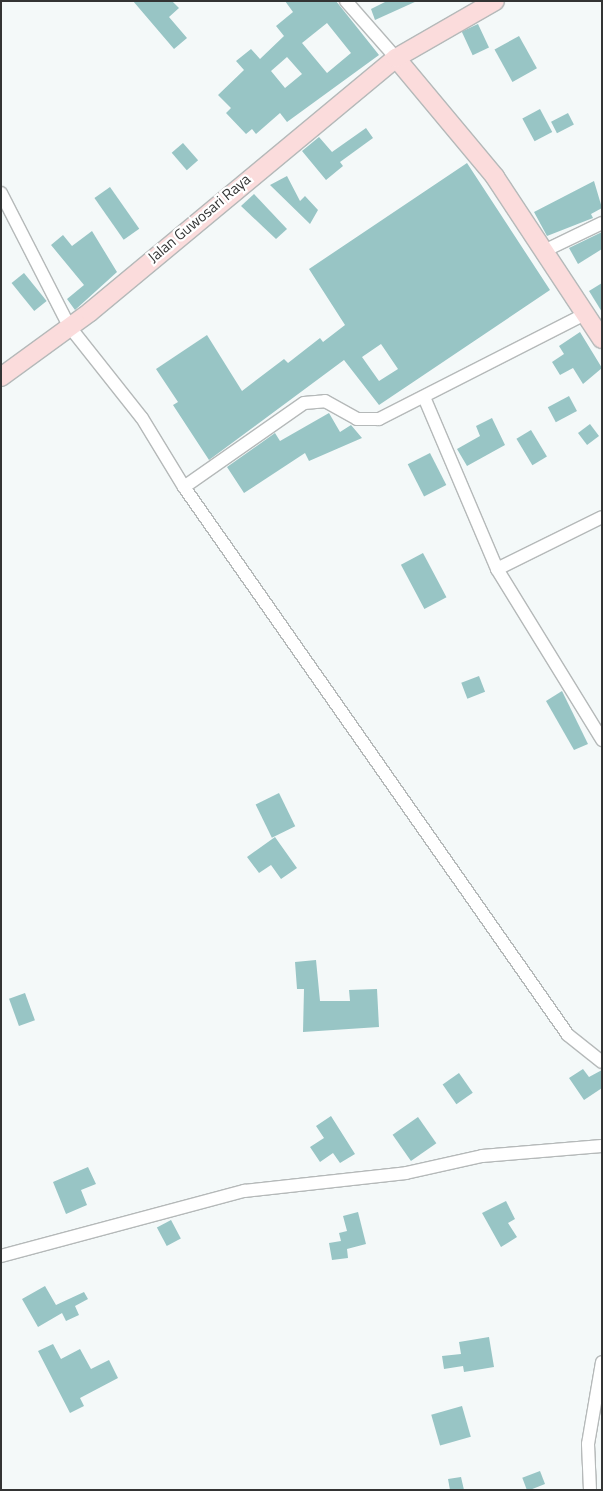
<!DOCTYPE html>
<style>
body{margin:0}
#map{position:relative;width:603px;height:1491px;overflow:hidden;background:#f4f9f9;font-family:"Titillium Web",sans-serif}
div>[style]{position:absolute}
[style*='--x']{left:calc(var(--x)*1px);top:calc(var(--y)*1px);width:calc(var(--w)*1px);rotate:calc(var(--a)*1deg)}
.building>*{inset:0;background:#98c5c5;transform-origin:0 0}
.roads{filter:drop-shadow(1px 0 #b5b9b9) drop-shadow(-1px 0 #b5b9b9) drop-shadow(0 1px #b5b9b9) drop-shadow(0 -1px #b5b9b9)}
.street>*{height:12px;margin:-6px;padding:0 6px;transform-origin:6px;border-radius:6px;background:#fff}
.secondary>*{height:18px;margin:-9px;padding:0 9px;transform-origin:9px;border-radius:9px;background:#fbdcdc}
span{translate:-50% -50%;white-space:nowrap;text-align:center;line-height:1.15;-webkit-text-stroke:4.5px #fff;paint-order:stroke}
.street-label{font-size:15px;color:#333434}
.frame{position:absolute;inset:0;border:2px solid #333434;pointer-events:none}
</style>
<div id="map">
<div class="building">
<div style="clip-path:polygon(133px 1px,172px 1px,179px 8px,169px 17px,187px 38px,174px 49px)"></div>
<div style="clip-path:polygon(evenodd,285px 1px,336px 1px,379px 55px,287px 122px,280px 113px,256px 134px,252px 129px,246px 134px,226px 113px,231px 108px,218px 95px,244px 70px,236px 61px,251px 49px,260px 59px,284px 36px,276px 26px,293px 12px,285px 1px,327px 23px,351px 53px,327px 73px,302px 43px,327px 23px,285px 1px,287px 57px,302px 74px,285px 88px,271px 71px,287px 57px)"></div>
<div style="clip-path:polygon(387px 1px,417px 1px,375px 20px,371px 9px)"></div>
<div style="left:478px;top:24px;width:26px;height:18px;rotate:65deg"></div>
<div style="left:519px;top:36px;width:37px;height:28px;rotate:61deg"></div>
<div style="left:540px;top:109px;width:26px;height:20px;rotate:62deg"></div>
<div style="left:568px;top:113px;width:13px;height:19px;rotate:63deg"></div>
<div style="clip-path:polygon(366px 128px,373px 138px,340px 162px,343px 166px,326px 180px,302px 151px,319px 137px,332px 152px)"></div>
<div style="left:183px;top:143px;width:23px;height:15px;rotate:49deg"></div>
<div style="clip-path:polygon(evenodd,467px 163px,550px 290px,379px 405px,344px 360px,209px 460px,173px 405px,178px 402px,156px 369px,207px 335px,242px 391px,284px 359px,288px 363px,320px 338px,323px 342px,345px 325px,309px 269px,467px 163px,381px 344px,398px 369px,379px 381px,362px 357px,381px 344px)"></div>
<div style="clip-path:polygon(287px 176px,300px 201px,305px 196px,318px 210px,310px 224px,270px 185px)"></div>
<div style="clip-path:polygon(594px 181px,602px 208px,591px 214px,593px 218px,547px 236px,534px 212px)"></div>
<div style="left:110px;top:187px;width:51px;height:19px;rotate:55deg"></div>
<div style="clip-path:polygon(254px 194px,287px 229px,276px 239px,241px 206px)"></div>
<div style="clip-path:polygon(92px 231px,117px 272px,75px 310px,67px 299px,84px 285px,51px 245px,63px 235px,72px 246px)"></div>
<div style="clip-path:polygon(602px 232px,602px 249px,578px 264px,569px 248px)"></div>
<div style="left:24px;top:273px;width:36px;height:16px;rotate:51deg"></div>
<div style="clip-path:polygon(602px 283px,602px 312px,589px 291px)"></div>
<div style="clip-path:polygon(580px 332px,602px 368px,583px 384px,573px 368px,560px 375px,552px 362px,564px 354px,559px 346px)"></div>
<div style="left:569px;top:396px;width:17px;height:24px;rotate:62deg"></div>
<div style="clip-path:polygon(329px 413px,340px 432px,351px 425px,362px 438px,309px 461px,305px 453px,244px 493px,227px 467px,275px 433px,280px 441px)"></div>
<div style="clip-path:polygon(492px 418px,505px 445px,467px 466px,457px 449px,480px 436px,476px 426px)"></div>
<div style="left:590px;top:424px;width:15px;height:15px;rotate:53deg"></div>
<div style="left:531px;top:430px;width:31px;height:17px;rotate:59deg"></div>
<div style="left:430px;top:453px;width:36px;height:25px;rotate:63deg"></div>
<div style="left:423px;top:553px;width:50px;height:25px;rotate:62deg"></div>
<div style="left:479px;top:676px;width:17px;height:19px;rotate:69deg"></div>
<div style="clip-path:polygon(562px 691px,588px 744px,574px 750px,546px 701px)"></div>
<div style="left:279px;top:793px;width:37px;height:26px;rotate:64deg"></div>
<div style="clip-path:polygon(275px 837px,297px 868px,281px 879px,271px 865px,259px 873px,247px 857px)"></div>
<div style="clip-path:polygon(316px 960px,320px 1001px,350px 1001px,349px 990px,377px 989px,379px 1027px,303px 1032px,304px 989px,297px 989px,295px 962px)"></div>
<div style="left:25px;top:993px;width:29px;height:17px;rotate:70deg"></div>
<div style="clip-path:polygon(583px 1069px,589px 1077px,602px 1070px,602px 1088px,584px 1100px,569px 1078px)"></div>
<div style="left:459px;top:1073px;width:24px;height:20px;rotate:55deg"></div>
<div style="clip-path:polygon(331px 1116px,355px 1154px,340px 1163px,333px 1153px,320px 1162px,310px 1147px,324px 1138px,316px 1126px)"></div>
<div style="left:418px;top:1117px;width:32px;height:31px;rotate:55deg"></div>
<div style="clip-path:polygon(88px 1167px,96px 1184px,81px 1190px,87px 1205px,66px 1214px,53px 1182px)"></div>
<div style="clip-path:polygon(506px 1201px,515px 1219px,508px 1223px,517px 1237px,501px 1247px,482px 1213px)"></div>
<div style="clip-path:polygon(358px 1212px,366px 1244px,347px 1249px,348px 1258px,332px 1260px,329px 1243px,341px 1241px,339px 1233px,347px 1231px,343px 1216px)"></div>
<div style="left:171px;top:1220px;width:21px;height:16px;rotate:62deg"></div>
<div style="clip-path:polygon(45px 1286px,56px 1305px,84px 1292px,88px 1299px,75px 1306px,79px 1315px,66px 1321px,62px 1313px,38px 1327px,22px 1299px)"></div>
<div style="clip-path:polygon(489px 1337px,494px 1367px,464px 1372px,463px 1366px,444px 1369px,442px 1356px,461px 1354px,459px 1342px)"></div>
<div style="clip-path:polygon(53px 1344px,61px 1359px,80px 1349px,91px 1369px,109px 1360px,118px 1378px,80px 1398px,84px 1406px,70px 1413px,38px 1351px)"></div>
<div style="left:462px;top:1406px;width:32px;height:32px;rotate:74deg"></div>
<div style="left:540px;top:1471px;width:14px;height:19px;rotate:69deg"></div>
<div style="clip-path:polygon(461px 1477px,464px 1490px,450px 1490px,448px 1479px)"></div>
</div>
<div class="roads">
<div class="street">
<div style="--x:346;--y:1;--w:76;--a:48.7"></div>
<div style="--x:1;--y:193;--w:149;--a:62.9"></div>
<div style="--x:69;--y:326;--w:117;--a:51.6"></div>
<div style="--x:142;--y:418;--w:81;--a:58.7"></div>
<div style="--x:184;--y:487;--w:669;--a:54.98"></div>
<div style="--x:568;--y:1035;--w:43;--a:38.5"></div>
<div style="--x:546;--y:250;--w:62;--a:-25.7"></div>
<div style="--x:424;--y:397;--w:187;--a:67"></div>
<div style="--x:497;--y:569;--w:201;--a:58.4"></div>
<div style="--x:184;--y:487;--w:146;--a:-35"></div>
<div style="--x:304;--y:403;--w:21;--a:-5"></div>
<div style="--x:325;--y:401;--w:37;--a:29"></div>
<div style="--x:357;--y:419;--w:22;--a:0"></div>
<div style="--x:379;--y:419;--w:233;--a:-27"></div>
<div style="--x:497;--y:569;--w:117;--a:-26.3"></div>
<div style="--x:1;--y:1256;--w:252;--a:-15"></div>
<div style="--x:244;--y:1191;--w:163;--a:-6.3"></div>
<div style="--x:406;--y:1173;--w:78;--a:-12.6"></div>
<div style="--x:482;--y:1156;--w:120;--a:-4.8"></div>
<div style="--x:590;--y:1490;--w:46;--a:-92.5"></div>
<div style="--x:588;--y:1444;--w:83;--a:-80.3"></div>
</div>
<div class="secondary">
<div style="--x:396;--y:58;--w:155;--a:50.2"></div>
<div style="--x:495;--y:177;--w:194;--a:56.6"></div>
<div style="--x:1;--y:377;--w:110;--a:-36.1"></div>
<div style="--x:90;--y:312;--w:398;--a:-39.7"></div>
<div style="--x:396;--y:58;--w:114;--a:-29.9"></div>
</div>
</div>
<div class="street-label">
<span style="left:199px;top:218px;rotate:-40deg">Jalan Guwosari Raya</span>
</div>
<div class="frame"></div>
</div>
